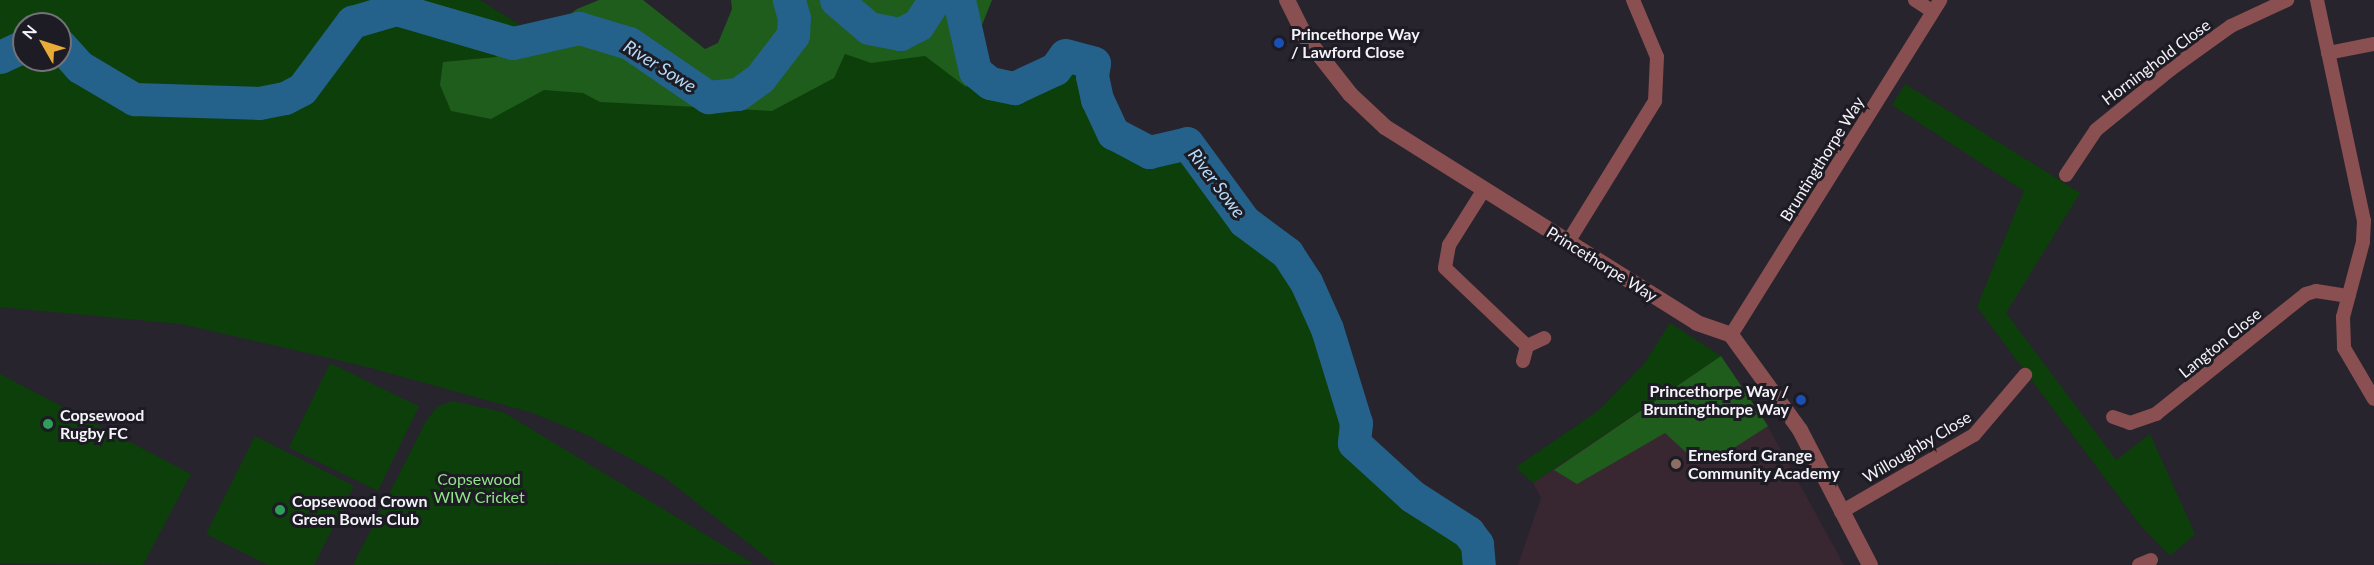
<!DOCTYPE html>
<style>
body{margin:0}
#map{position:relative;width:2374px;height:565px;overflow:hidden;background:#27242d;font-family:Lato,sans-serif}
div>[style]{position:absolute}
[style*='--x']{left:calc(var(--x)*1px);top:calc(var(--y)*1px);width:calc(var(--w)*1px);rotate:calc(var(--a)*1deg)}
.education>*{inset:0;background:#382731}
.green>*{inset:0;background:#0c3f0a;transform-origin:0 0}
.forest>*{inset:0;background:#1f5d1c}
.river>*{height:33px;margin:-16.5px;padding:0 16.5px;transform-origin:16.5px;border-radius:16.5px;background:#24628c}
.minor>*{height:14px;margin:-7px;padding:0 7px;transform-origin:7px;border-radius:7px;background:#8a4f50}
.tertiary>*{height:16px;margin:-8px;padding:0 8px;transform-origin:8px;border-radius:8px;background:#8a4f50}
.dots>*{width:16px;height:16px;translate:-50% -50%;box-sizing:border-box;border:3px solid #1d1b23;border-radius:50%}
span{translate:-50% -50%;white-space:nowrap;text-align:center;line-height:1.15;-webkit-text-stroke:6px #1d1b23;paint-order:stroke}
.poi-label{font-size:16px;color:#f5f3f9;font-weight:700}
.left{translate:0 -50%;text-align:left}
.right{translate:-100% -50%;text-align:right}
.street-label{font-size:16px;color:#f5f3f9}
.park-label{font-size:16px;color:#92e58b}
.water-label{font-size:18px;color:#b5dbf9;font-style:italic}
.north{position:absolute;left:12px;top:12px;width:60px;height:60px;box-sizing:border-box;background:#1d1b23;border:2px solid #737179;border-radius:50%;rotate:309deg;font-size:16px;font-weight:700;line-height:24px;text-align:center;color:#f5f3f9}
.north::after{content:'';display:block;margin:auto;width:21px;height:27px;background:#e8ab37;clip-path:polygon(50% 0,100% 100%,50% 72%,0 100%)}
</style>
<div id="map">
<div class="education">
<div style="clip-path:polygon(1721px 356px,1762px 416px,1844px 565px,1518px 565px,1541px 498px,1533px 483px)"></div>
</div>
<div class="green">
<div style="clip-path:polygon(evenodd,0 0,480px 0,539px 37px,579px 28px,708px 96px,792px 35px,969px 43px,975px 71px,990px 83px,1014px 88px,1055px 69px,1065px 55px,1094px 63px,1092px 76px,1097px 99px,1113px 133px,1149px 152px,1187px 143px,1244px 221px,1287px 253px,1306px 282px,1328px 329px,1356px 423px,1354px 444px,1412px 496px,1468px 532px,1477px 544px,1479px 565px,776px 565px,664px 477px,587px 435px,530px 412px,363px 366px,181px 324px,0 307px,0 0,24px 24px,60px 24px,60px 60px,24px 60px,24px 24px)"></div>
<div style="clip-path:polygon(1905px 84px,2080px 193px,2006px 313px,2116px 460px,2150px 434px,2195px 534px,2170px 556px,2140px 525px,1977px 307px,2024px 191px,1892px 105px)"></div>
<div style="clip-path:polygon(1670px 323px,1721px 356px,1533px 483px,1516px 467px,1598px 411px,1644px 364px)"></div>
<div style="left:330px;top:363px;width:99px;height:94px;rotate:26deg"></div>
<div style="clip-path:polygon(0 374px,191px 474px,143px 565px,0 563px)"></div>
<div style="clip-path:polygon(452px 401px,503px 412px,754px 564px,353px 565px,426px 421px,437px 407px)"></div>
<div style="clip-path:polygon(255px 436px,354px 486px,314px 565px,268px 565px,206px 534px)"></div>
</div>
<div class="forest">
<div style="clip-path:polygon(599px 0,643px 0,705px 49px,718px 43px,732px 9px,731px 0,992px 0,976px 40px,966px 87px,925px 56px,871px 63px,845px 54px,834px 78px,772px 111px,600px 102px,583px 93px,544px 90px,491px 119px,451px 111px,440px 85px,443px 62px,496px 57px,539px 37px,577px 9px)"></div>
<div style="clip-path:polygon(1721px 356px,1768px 426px,1723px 455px,1689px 455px,1665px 433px,1577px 484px,1554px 470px)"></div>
</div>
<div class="river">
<div style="--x:836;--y:0;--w:43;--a:40.3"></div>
<div style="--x:869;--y:28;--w:32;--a:11"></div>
<div style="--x:900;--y:34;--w:20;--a:-27"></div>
<div style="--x:918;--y:25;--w:30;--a:-57"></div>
<div style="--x:959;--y:0;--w:73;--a:77.3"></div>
<div style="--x:975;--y:71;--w:19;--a:39"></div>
<div style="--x:990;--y:83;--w:25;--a:12"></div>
<div style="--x:1014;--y:88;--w:45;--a:-24.9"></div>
<div style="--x:1055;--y:69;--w:17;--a:-54"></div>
<div style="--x:1065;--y:55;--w:30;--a:15"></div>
<div style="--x:1094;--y:63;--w:13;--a:99"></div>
<div style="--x:1092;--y:76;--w:24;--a:78"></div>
<div style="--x:1097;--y:99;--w:38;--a:65"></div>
<div style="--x:1113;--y:133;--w:41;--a:27.8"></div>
<div style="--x:1149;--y:152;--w:39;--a:-13"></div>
<div style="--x:1187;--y:143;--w:97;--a:53.8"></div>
<div style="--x:1244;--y:221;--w:54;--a:36.7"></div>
<div style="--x:1287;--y:253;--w:35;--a:57"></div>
<div style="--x:1306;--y:282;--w:51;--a:65.9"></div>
<div style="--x:1327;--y:329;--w:98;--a:72.9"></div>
<div style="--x:1356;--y:423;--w:20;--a:96"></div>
<div style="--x:1354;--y:443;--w:79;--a:42.4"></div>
<div style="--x:1412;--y:496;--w:67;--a:32.7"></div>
<div style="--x:1468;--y:532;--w:15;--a:53"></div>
<div style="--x:1477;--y:544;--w:21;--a:85"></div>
<div style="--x:60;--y:45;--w:30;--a:48"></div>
<div style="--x:80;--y:67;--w:63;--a:30.7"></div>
<div style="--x:134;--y:99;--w:125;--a:1.8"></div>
<div style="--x:259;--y:103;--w:26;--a:-11"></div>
<div style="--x:285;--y:98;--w:19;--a:-28"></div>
<div style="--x:302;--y:89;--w:84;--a:-53.3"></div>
<div style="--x:352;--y:22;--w:46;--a:-16.5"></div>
<div style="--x:396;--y:9;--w:122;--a:16.2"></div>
<div style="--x:513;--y:43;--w:68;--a:-12.8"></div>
<div style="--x:579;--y:28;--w:52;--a:16.7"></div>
<div style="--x:629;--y:43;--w:96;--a:34.4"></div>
<div style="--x:708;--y:97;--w:30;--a:-6"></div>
<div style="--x:738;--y:94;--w:27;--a:-36"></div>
<div style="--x:760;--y:78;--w:54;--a:-52.5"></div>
<div style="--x:793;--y:35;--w:17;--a:-87"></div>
<div style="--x:794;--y:18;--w:19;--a:-106"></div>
<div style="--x:0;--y:57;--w:26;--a:-25"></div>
</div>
<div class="minor">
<div style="--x:1915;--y:0;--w:20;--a:33"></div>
<div style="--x:2317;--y:0;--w:226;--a:78"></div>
<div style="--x:2364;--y:221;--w:21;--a:93"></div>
<div style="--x:2363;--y:242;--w:78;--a:104.9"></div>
<div style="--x:2343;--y:317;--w:31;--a:88"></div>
<div style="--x:2344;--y:348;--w:59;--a:59.5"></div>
<div style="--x:2328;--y:53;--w:47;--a:-11.1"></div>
<div style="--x:2066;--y:175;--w:54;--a:-56.3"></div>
<div style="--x:2096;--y:130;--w:97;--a:-39.1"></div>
<div style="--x:2171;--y:69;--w:74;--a:-35.6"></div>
<div style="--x:2231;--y:26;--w:62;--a:-24.9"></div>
<div style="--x:1483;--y:191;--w:64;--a:122.2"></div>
<div style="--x:1449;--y:245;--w:23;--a:100"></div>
<div style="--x:1445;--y:268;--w:113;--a:43.6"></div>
<div style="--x:1568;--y:242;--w:166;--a:-58.3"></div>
<div style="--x:1655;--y:101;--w:44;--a:-87.4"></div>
<div style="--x:1657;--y:57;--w:62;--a:-112.8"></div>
<div style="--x:1731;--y:335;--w:395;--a:-58"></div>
<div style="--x:1523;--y:361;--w:16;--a:-75"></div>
<div style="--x:1527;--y:346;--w:19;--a:-25"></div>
<div style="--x:2113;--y:417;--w:18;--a:19"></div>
<div style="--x:2130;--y:423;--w:28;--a:-19"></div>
<div style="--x:2156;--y:414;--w:192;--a:-38.7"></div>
<div style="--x:2306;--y:294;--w:10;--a:-17"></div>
<div style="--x:2316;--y:291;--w:33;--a:9"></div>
<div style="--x:1841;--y:512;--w:154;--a:-30.1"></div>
<div style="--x:1974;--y:435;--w:79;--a:-49.6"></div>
<div style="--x:2139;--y:565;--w:13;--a:-23"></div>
</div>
<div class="tertiary">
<div style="--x:1287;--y:0;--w:42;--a:63.4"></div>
<div style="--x:1306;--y:38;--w:71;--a:51.8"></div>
<div style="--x:1350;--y:94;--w:48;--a:43.3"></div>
<div style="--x:1385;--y:127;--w:368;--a:32.1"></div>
<div style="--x:1697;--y:323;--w:36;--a:19"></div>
<div style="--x:1731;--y:335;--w:117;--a:54"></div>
<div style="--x:1800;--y:430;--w:152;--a:62.6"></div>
</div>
<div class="dots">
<div style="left:1279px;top:43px;background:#1a4fb4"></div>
<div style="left:1801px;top:400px;background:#1a4fb4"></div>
<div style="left:48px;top:424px;background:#2e9e5b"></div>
<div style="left:1676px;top:464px;background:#8d6e63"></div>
<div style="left:280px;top:510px;background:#2e9e5b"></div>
</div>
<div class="poi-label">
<span class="left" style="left:1291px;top:43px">Princethorpe Way<br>/ Lawford Close</span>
<span class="right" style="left:1789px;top:400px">Princethorpe Way /<br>Bruntingthorpe Way</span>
<span class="left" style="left:60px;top:424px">Copsewood<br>Rugby FC</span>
<span class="left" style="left:1688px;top:464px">Ernesford Grange<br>Community Academy</span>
<span class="left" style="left:292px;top:510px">Copsewood Crown<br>Green Bowls Club</span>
</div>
<div class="street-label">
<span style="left:2156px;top:62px;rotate:-37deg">Horninghold Close</span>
<span style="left:1822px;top:159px;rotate:-58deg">Bruntingthorpe Way</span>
<span style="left:1602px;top:264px;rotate:32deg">Princethorpe Way</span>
<span style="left:2220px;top:343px;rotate:-39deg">Langton Close</span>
<span style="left:1917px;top:447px;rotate:-31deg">Willoughby Close</span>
</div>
<div class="park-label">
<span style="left:479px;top:488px">Copsewood<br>WIW Cricket</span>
</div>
<div class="water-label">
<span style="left:660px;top:66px;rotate:32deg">River Sowe</span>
<span style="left:1217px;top:183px;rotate:53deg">River Sowe</span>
</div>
<div class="north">N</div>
</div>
